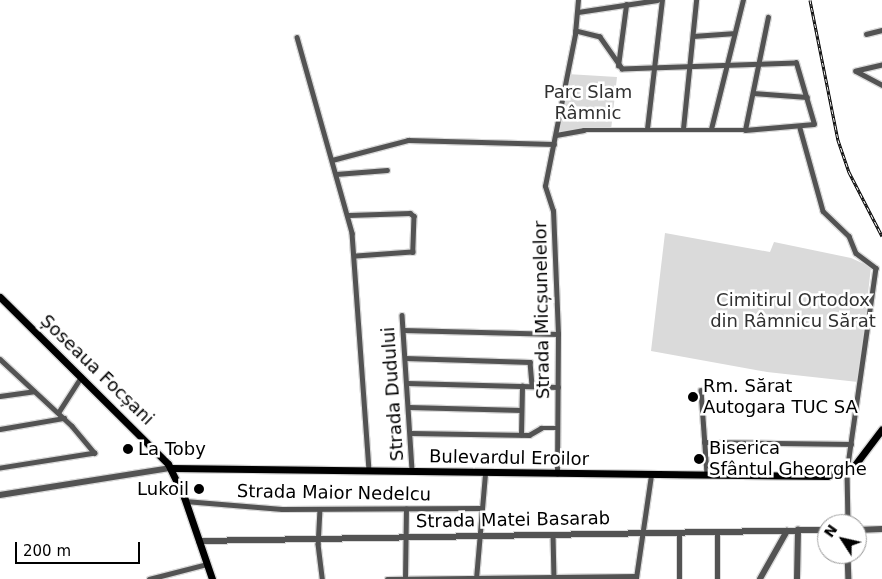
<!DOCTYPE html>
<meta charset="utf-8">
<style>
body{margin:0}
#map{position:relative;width:882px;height:579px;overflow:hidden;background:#fff;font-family:"DejaVu Sans",sans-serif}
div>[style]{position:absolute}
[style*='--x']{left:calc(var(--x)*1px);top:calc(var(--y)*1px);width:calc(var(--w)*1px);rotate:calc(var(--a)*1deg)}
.green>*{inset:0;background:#dadada}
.roads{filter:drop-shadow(1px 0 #dbdbdb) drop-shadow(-1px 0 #dbdbdb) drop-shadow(0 1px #dbdbdb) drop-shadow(0 -1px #dbdbdb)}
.minor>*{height:4.5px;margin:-2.25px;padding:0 2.25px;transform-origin:2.25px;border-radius:2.25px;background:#535353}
.tertiary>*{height:5.5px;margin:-2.75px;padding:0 2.75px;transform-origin:2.75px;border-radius:2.75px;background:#535353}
.primary>*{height:7px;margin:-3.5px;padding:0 3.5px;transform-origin:3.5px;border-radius:3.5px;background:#000}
.rail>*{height:3px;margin-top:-1.5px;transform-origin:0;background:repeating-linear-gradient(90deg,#fff 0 4px,#000 0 8px);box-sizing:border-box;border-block:1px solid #000}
.dots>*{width:14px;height:14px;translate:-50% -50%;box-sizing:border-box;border:2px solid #fff;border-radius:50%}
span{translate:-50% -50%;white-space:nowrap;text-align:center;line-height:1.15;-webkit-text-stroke:5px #fff;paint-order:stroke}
.park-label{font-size:18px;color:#313131}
.street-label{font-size:18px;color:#000}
.poi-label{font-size:18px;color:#000}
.left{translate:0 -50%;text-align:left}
.right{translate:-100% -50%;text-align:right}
.north{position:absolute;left:817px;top:514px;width:50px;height:50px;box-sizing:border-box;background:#fff;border:1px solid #999;border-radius:50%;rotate:305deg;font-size:14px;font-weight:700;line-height:20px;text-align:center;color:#000}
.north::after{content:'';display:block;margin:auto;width:18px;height:22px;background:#000;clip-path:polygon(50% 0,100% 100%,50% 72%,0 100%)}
.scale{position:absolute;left:15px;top:542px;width:125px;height:22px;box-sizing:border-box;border:2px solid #000;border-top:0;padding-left:6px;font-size:15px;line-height:18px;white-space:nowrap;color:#000;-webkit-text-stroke:4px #fff;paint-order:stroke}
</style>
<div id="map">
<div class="green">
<div style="clip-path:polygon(567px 74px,617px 77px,611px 130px,556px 135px)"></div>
<div style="clip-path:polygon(665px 233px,770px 252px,774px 242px,851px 258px,871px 267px,858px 382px,767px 372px,651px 351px)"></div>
</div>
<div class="roads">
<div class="minor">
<div style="--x:578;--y:12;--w:80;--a:-8.6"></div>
<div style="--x:866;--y:34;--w:16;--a:-14"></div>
<div style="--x:693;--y:36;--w:39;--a:-4"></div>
<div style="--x:297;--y:37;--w:204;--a:74.3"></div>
<div style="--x:352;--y:233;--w:238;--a:85.9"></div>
<div style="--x:882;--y:65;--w:27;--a:167"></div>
<div style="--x:856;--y:71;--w:30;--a:28"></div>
<div style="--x:618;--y:66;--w:62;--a:-82.5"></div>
<div style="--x:753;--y:93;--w:54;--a:4.2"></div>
<div style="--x:800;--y:128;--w:86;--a:74.5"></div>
<div style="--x:823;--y:211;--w:36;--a:44"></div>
<div style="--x:849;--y:236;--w:18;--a:68"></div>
<div style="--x:856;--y:253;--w:25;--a:37"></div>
<div style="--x:876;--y:268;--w:205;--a:98.1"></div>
<div style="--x:847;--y:471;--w:53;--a:88.9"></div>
<div style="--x:647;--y:129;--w:130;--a:-83.4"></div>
<div style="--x:683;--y:129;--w:130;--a:-84.2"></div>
<div style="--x:711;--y:129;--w:133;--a:-76.1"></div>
<div style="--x:745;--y:130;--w:115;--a:-78.5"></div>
<div style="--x:556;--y:135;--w:28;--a:-10"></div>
<div style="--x:584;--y:130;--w:161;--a:0"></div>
<div style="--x:745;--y:130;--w:69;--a:-5"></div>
<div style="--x:814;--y:124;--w:64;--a:-106.4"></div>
<div style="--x:796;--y:63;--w:174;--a:178"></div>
<div style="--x:622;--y:69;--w:39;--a:-125"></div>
<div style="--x:600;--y:37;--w:25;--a:-166"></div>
<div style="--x:332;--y:160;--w:79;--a:-14.7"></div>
<div style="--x:408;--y:140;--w:146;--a:1.6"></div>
<div style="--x:336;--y:174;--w:51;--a:-4.5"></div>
<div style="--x:349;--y:215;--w:61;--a:-1.9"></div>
<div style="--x:410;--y:213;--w:5;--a:37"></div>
<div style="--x:414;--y:216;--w:36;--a:92"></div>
<div style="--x:413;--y:252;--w:58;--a:176.1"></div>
<div style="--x:402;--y:315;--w:156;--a:86.3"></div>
<div style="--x:403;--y:330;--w:155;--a:1.5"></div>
<div style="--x:405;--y:358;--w:125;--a:1.8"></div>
<div style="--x:530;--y:362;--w:24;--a:85"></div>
<div style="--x:0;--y:359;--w:98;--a:42.9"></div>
<div style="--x:72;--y:426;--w:35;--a:50"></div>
<div style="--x:95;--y:453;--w:96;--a:171"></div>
<div style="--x:407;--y:383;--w:151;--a:1.5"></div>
<div style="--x:701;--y:390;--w:84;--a:85.9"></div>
<div style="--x:0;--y:396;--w:34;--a:-8"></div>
<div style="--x:409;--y:407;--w:112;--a:1.5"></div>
<div style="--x:58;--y:413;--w:43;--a:-57.4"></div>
<div style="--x:0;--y:429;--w:65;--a:-9.8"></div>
<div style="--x:411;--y:433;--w:118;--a:1"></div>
<div style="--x:529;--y:435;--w:14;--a:-30"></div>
<div style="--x:541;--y:428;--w:17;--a:0"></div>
<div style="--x:521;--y:435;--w:49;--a:-88.8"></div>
<div style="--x:704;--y:442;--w:147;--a:0.8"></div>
<div style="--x:557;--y:474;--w:140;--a:-89.6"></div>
<div style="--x:558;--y:334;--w:123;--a:-92.3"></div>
<div style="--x:553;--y:211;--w:26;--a:-108"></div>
<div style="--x:545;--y:186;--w:155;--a:-78.8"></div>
<div style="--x:575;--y:34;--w:34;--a:-85"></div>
<div style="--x:185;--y:501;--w:97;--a:4.7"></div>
<div style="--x:282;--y:509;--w:200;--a:-0.3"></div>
<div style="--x:320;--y:509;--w:35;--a:93"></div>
<div style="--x:318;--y:544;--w:35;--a:83"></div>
<div style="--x:553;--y:534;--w:44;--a:88.7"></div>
<div style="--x:636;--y:578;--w:104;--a:-81.7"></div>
<div style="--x:149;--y:579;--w:60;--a:-14.5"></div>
<div style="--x:387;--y:579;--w:249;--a:-0.7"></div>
<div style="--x:405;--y:579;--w:70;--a:-89.2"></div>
<div style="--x:476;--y:579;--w:106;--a:-85.1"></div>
<div style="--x:679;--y:579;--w:46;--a:-90"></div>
<div style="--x:717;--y:579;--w:46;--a:-90"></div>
</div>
<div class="tertiary">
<div style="--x:0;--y:495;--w:173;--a:-9"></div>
<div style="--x:857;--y:530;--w:25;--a:-2"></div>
<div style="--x:199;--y:541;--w:628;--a:-1"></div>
<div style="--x:848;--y:554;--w:25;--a:88"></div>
<div style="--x:760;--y:579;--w:55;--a:-60.6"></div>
<div style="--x:797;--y:579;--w:49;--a:-88.8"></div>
</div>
<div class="primary">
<div style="--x:0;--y:297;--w:237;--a:44.8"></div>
<div style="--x:168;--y:464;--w:37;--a:64"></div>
<div style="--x:184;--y:497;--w:87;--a:71.1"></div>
<div style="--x:171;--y:468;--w:656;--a:0.7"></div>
<div style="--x:827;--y:476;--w:29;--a:-20"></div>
<div style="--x:854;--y:466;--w:46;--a:-52.9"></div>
</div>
</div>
<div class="rail">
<div style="--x:810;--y:0;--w:143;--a:78.7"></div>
<div style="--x:838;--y:140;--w:34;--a:71"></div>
<div style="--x:849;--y:172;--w:72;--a:62.7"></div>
</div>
<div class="dots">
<div style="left:693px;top:397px;background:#000"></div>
<div style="left:128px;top:449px;background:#000"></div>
<div style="left:699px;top:459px;background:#000"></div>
<div style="left:199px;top:489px;background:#000"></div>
</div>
<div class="park-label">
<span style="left:588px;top:103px">Parc Slam<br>Râmnic</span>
<span style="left:793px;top:311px">Cimitirul Ortodox<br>din Râmnicu Sărat</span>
</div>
<div class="street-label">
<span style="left:542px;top:310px;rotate:-91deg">Strada Micșunelelor</span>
<span style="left:97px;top:370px;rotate:44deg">Șoseaua Focșani</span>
<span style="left:393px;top:394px;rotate:-94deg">Strada Dudului</span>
<span style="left:509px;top:458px;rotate:1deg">Bulevardul Eroilor</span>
<span style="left:334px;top:493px;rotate:1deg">Strada Maior Nedelcu</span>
<span style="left:513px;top:520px;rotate:-1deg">Strada Matei Basarab</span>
</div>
<div class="poi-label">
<span class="left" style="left:703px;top:397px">Rm. Sărat<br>Autogara TUC SA</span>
<span class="left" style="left:138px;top:449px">La Toby</span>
<span class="left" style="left:709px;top:459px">Biserica<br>Sfântul Gheorghe</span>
<span class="right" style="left:189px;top:489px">Lukoil</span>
</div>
<div class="north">N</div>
<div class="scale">200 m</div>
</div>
